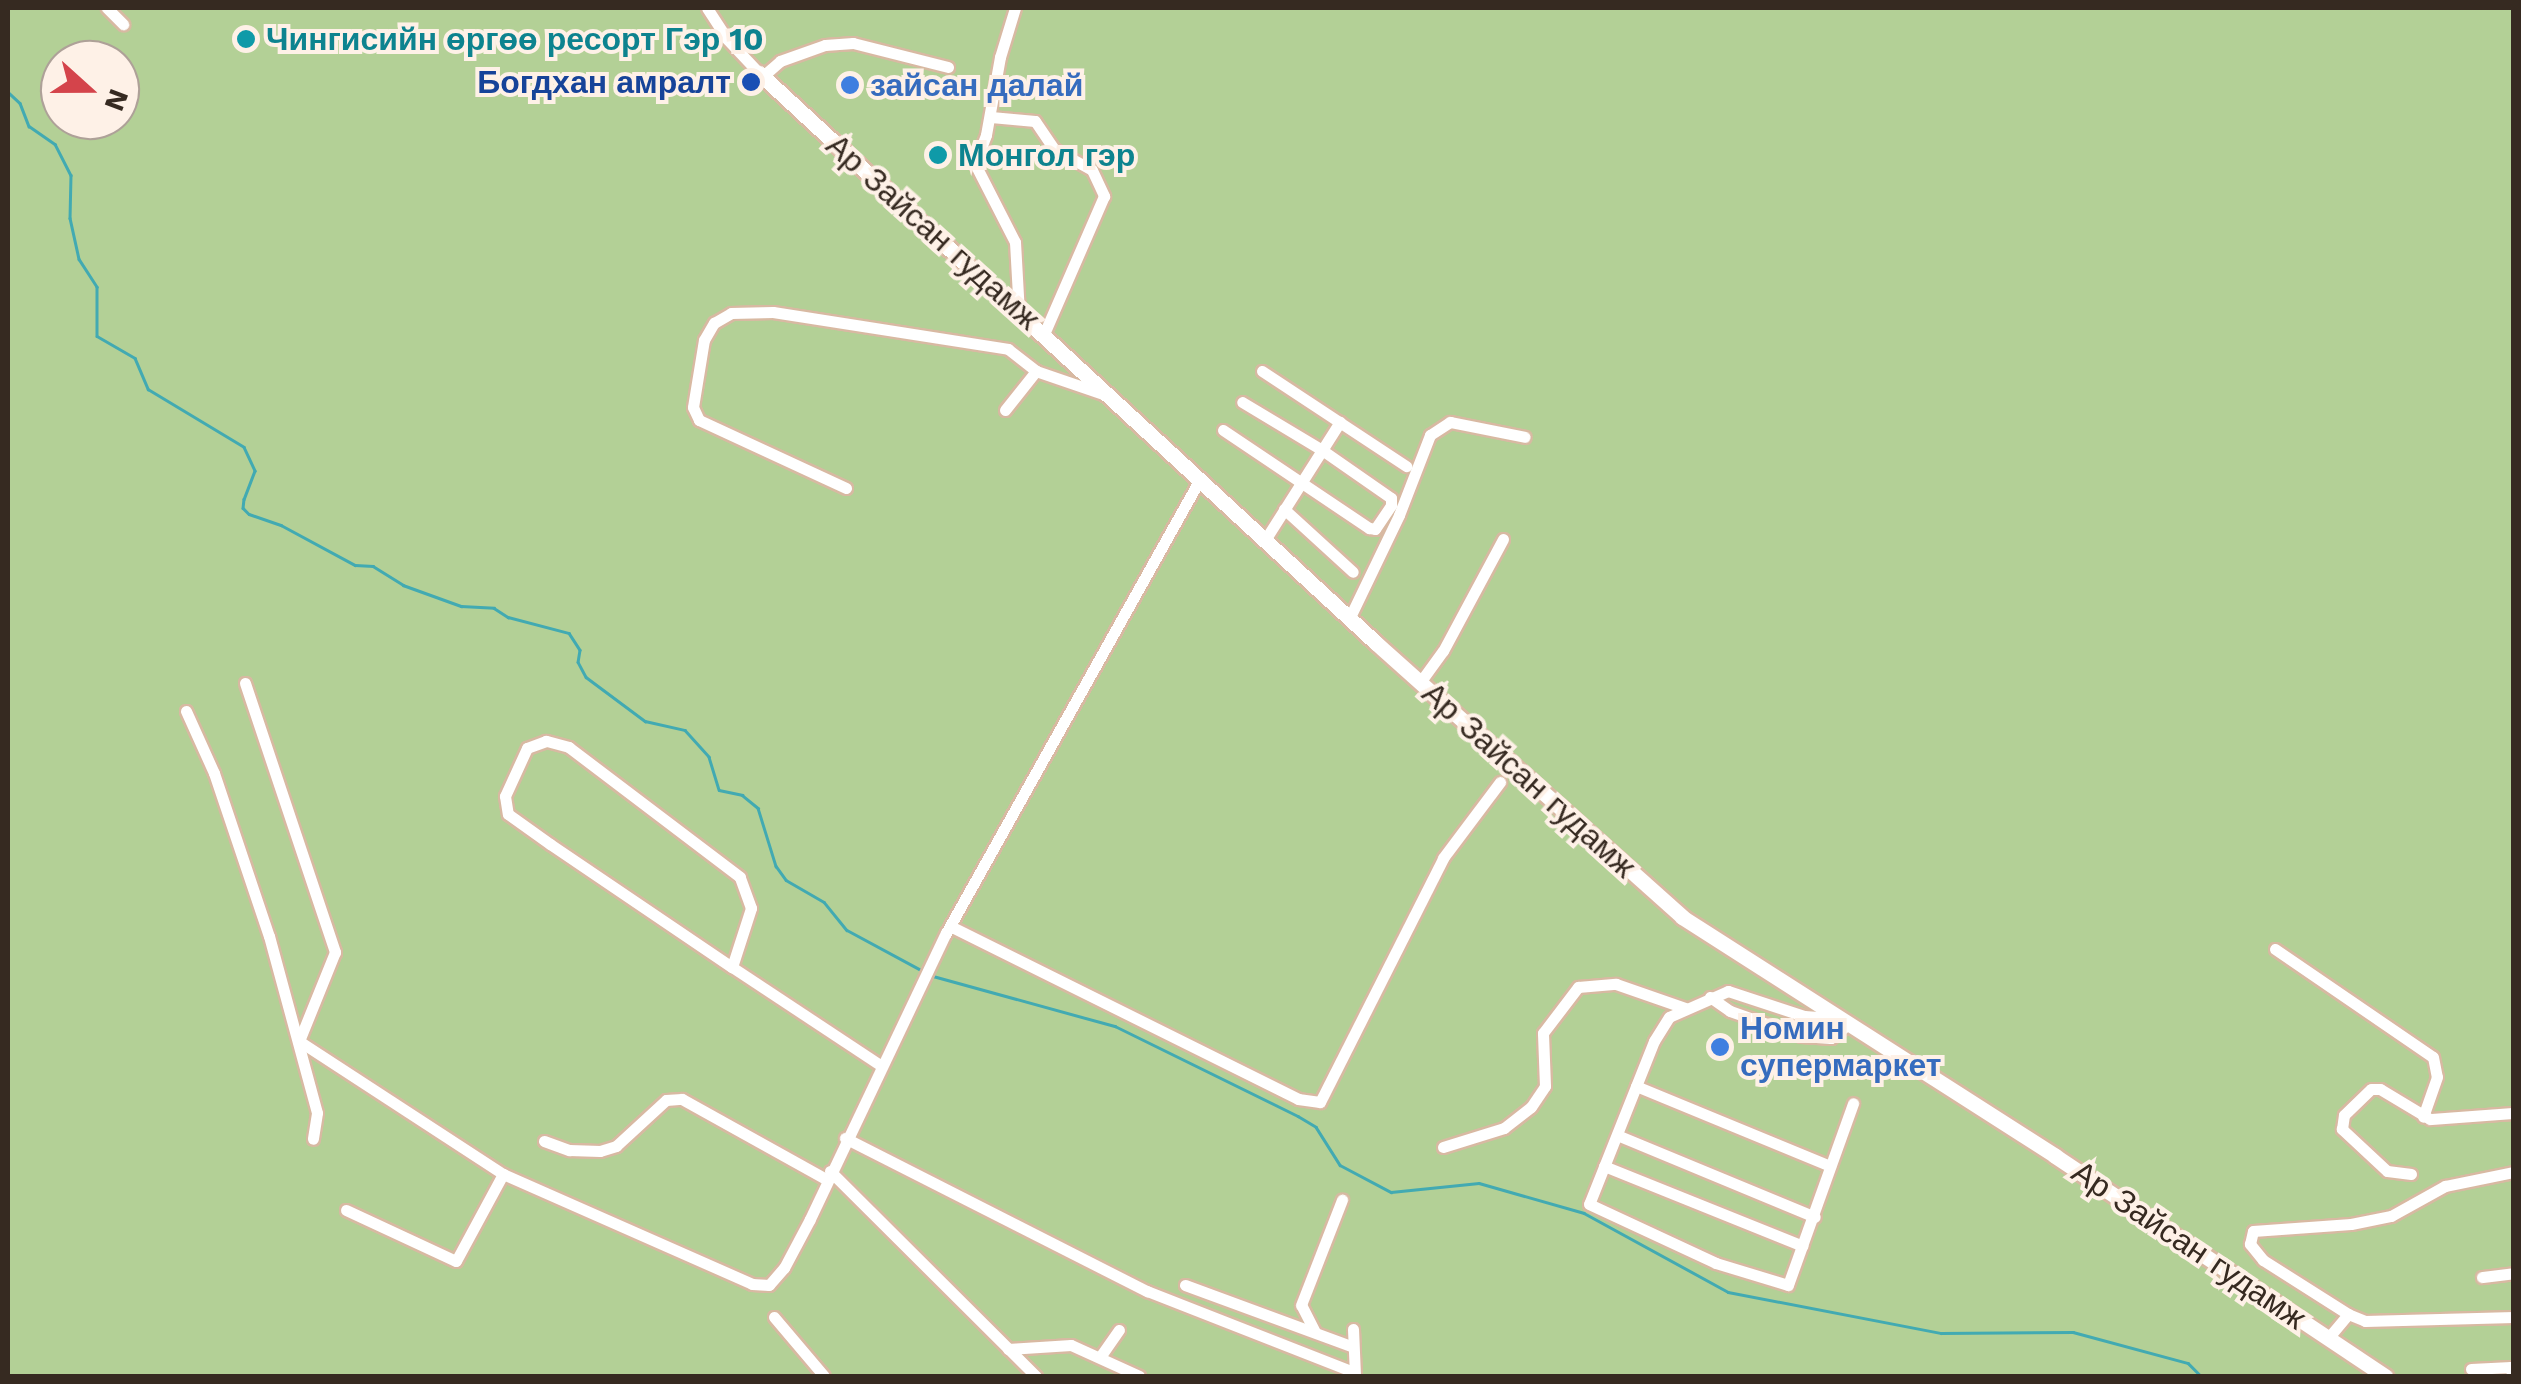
<!DOCTYPE html>
<meta charset="utf-8">
<style>
body{margin:0}
#map{position:relative;width:2521px;height:1384px;overflow:hidden;background:#fef1e7;font-family:"Work Sans",sans-serif}
div>[style]{position:absolute}
[style*='--x']{left:calc(var(--x)*1px);top:calc(var(--y)*1px);width:calc(var(--w)*1px);rotate:calc(var(--a)*1deg)}
.green>*{inset:0;background:#b3d096}
.stream>*{height:2.5px;margin:-1.25px;padding:0 1.25px;transform-origin:1.25px;border-radius:1.25px;background:#42aab2}
.roads{filter:drop-shadow(2px 0 #d8b9a2) drop-shadow(-2px 0 #d8b9a2) drop-shadow(0 2px #d8b9a2) drop-shadow(0 -2px #d8b9a2)}
.minor>*{height:11px;margin:-5.5px;padding:0 5.5px;transform-origin:5.5px;border-radius:5.5px;background:#fff}
.tertiary>*{height:15px;margin:-7.5px;padding:0 7.5px;transform-origin:7.5px;border-radius:7.5px;background:#fff}
.dots>*{width:28px;height:28px;translate:-50% -50%;box-sizing:border-box;border:5px solid #fef1e7;border-radius:50%}
span{translate:-50% -50%;white-space:nowrap;text-align:center;line-height:1.15;-webkit-text-stroke:8px #fef1e7;paint-order:stroke}
.culture-label{font-size:32px;color:#0d838f;font-weight:700}
.left{translate:0 -50%;text-align:left}
.transit-label{font-size:32px;color:#164399;font-weight:700}
.right{translate:-100% -50%;text-align:right}
.shop-label{font-size:32px;color:#366cbe;font-weight:700}
.street-label{font-size:32px;color:#362a21}
.frame{position:absolute;inset:0;border:10px solid #362a21;pointer-events:none}
.north{position:absolute;left:40px;top:40px;width:100px;height:100px;box-sizing:border-box;background:#fef1e7;border:2px solid #aea198;border-radius:50%;rotate:111deg;font-size:28px;font-weight:700;line-height:40px;text-align:center;color:#362a21}
.north::after{content:'';display:block;margin:auto;width:35px;height:45px;background:#d4444b;clip-path:polygon(50% 0,100% 100%,50% 72%,0 100%)}
</style>
<div id="map">
<div class="green">
<div style="clip-path:polygon(evenodd,8px 8px,2513px 8px,2513px 1376px,8px 1376px,8px 8px,60px 60px,120px 60px,120px 120px,60px 120px,60px 60px)"></div>
</div>
<div class="stream">
<div style="--x:8;--y:92;--w:16;--a:43"></div>
<div style="--x:20;--y:103;--w:25;--a:69"></div>
<div style="--x:29;--y:126;--w:32;--a:35"></div>
<div style="--x:55;--y:144;--w:35;--a:63"></div>
<div style="--x:71;--y:175;--w:43;--a:91.3"></div>
<div style="--x:70;--y:218;--w:42;--a:77.6"></div>
<div style="--x:79;--y:259;--w:33;--a:57"></div>
<div style="--x:97;--y:287;--w:49;--a:90"></div>
<div style="--x:97;--y:336;--w:44;--a:30.1"></div>
<div style="--x:135;--y:358;--w:34;--a:67"></div>
<div style="--x:148;--y:389;--w:112;--a:31.1"></div>
<div style="--x:244;--y:447;--w:26;--a:65"></div>
<div style="--x:255;--y:471;--w:30;--a:111"></div>
<div style="--x:244;--y:499;--w:9;--a:96"></div>
<div style="--x:243;--y:508;--w:8;--a:45"></div>
<div style="--x:249;--y:514;--w:34;--a:19"></div>
<div style="--x:281;--y:525;--w:84;--a:28.4"></div>
<div style="--x:355;--y:565;--w:18;--a:3"></div>
<div style="--x:373;--y:566;--w:36;--a:32"></div>
<div style="--x:403;--y:585;--w:62;--a:19.9"></div>
<div style="--x:461;--y:606;--w:33;--a:3"></div>
<div style="--x:494;--y:608;--w:17;--a:33"></div>
<div style="--x:508;--y:617;--w:63;--a:14.7"></div>
<div style="--x:569;--y:633;--w:20;--a:57"></div>
<div style="--x:580;--y:650;--w:12;--a:99"></div>
<div style="--x:578;--y:662;--w:17;--a:62"></div>
<div style="--x:586;--y:677;--w:74;--a:36.7"></div>
<div style="--x:645;--y:721;--w:41;--a:12.7"></div>
<div style="--x:685;--y:730;--w:36;--a:48"></div>
<div style="--x:709;--y:757;--w:34;--a:73"></div>
<div style="--x:719;--y:790;--w:24;--a:12"></div>
<div style="--x:742;--y:795;--w:21;--a:39"></div>
<div style="--x:758;--y:808;--w:61;--a:72.8"></div>
<div style="--x:776;--y:866;--w:17;--a:54"></div>
<div style="--x:786;--y:880;--w:44;--a:30.1"></div>
<div style="--x:824;--y:902;--w:36;--a:51"></div>
<div style="--x:847;--y:930;--w:84;--a:28.4"></div>
<div style="--x:933;--y:976;--w:189;--a:15.4"></div>
<div style="--x:1115;--y:1026;--w:204;--a:26.2"></div>
<div style="--x:1298;--y:1116;--w:21;--a:31"></div>
<div style="--x:1316;--y:1127;--w:45;--a:57.7"></div>
<div style="--x:1340;--y:1165;--w:58;--a:27.9"></div>
<div style="--x:1391;--y:1192;--w:88;--a:-5.8"></div>
<div style="--x:1479;--y:1183;--w:109;--a:15.9"></div>
<div style="--x:1584;--y:1213;--w:164;--a:28.7"></div>
<div style="--x:1728;--y:1292;--w:217;--a:10.9"></div>
<div style="--x:1941;--y:1333;--w:132;--a:-0.4"></div>
<div style="--x:2073;--y:1332;--w:119;--a:15.1"></div>
<div style="--x:2188;--y:1363;--w:18;--a:45"></div>
</div>
<div class="roads">
<div class="minor">
<div style="--x:107;--y:8;--w:23;--a:45"></div>
<div style="--x:707;--y:8;--w:37;--a:57"></div>
<div style="--x:727;--y:39;--w:47;--a:46.7"></div>
<div style="--x:1015;--y:8;--w:51;--a:107"></div>
<div style="--x:1000;--y:57;--w:79;--a:100.2"></div>
<div style="--x:986;--y:135;--w:31;--a:111"></div>
<div style="--x:975;--y:164;--w:88;--a:62.9"></div>
<div style="--x:1015;--y:242;--w:71;--a:86.8"></div>
<div style="--x:763;--y:76;--w:23;--a:-41"></div>
<div style="--x:780;--y:61;--w:48;--a:-19.6"></div>
<div style="--x:825;--y:45;--w:28;--a:-4"></div>
<div style="--x:853;--y:43;--w:98;--a:14.2"></div>
<div style="--x:991;--y:117;--w:44;--a:5.2"></div>
<div style="--x:1035;--y:121;--w:34;--a:56"></div>
<div style="--x:1054;--y:149;--w:43;--a:28.9"></div>
<div style="--x:1092;--y:170;--w:29;--a:65"></div>
<div style="--x:1104;--y:196;--w:150;--a:113.5"></div>
<div style="--x:1262;--y:371;--w:173;--a:33.4"></div>
<div style="--x:1005;--y:410;--w:50;--a:-51.5"></div>
<div style="--x:1036;--y:371;--w:71;--a:18.9"></div>
<div style="--x:1223;--y:430;--w:176;--a:33.9"></div>
<div style="--x:1369;--y:528;--w:6;--a:9"></div>
<div style="--x:1375;--y:529;--w:29;--a:-56"></div>
<div style="--x:1391;--y:505;--w:7;--a:-90"></div>
<div style="--x:1391;--y:498;--w:84;--a:-145.2"></div>
<div style="--x:1322;--y:450;--w:93;--a:-149"></div>
<div style="--x:846;--y:488;--w:162;--a:-155.2"></div>
<div style="--x:699;--y:420;--w:14;--a:-115"></div>
<div style="--x:693;--y:407;--w:68;--a:-80.7"></div>
<div style="--x:704;--y:340;--w:20;--a:-60"></div>
<div style="--x:714;--y:323;--w:20;--a:-30"></div>
<div style="--x:731;--y:313;--w:42;--a:-1.4"></div>
<div style="--x:773;--y:312;--w:238;--a:8.9"></div>
<div style="--x:1008;--y:349;--w:36;--a:38"></div>
<div style="--x:1284;--y:509;--w:93;--a:42.4"></div>
<div style="--x:1265;--y:540;--w:140;--a:-57.6"></div>
<div style="--x:1350;--y:617;--w:113;--a:-64.3"></div>
<div style="--x:1399;--y:515;--w:86;--a:-68.8"></div>
<div style="--x:1430;--y:435;--w:24;--a:-33"></div>
<div style="--x:1450;--y:422;--w:76;--a:11.3"></div>
<div style="--x:1421;--y:681;--w:37;--a:-54"></div>
<div style="--x:1443;--y:651;--w:127;--a:-61.8"></div>
<div style="--x:245;--y:683;--w:284;--a:71.5"></div>
<div style="--x:335;--y:952;--w:96;--a:112"></div>
<div style="--x:299;--y:1041;--w:244;--a:33.1"></div>
<div style="--x:503;--y:1174;--w:272;--a:23.8"></div>
<div style="--x:752;--y:1284;--w:17;--a:3"></div>
<div style="--x:769;--y:1285;--w:23;--a:-49"></div>
<div style="--x:784;--y:1268;--w:55;--a:-62"></div>
<div style="--x:810;--y:1219;--w:317;--a:-64.6"></div>
<div style="--x:946;--y:933;--w:520;--a:-60.77"></div>
<div style="--x:186;--y:711;--w:68;--a:65.7"></div>
<div style="--x:214;--y:773;--w:172;--a:71.4"></div>
<div style="--x:269;--y:936;--w:183;--a:74.8"></div>
<div style="--x:317;--y:1113;--w:26;--a:99"></div>
<div style="--x:950;--y:926;--w:389;--a:26.4"></div>
<div style="--x:1298;--y:1099;--w:22;--a:8"></div>
<div style="--x:1320;--y:1102;--w:273;--a:-63.2"></div>
<div style="--x:1443;--y:858;--w:95;--a:-53.1"></div>
<div style="--x:2275;--y:949;--w:191;--a:34.4"></div>
<div style="--x:2433;--y:1057;--w:20;--a:79"></div>
<div style="--x:2437;--y:1077;--w:42;--a:109.3"></div>
<div style="--x:732;--y:967;--w:62;--a:-72.1"></div>
<div style="--x:751;--y:908;--w:33;--a:-110"></div>
<div style="--x:740;--y:877;--w:215;--a:-142.8"></div>
<div style="--x:569;--y:747;--w:24;--a:-165"></div>
<div style="--x:546;--y:741;--w:20;--a:160"></div>
<div style="--x:527;--y:748;--w:53;--a:114.6"></div>
<div style="--x:505;--y:796;--w:18;--a:81"></div>
<div style="--x:508;--y:814;--w:52;--a:35.5"></div>
<div style="--x:550;--y:844;--w:220;--a:34.1"></div>
<div style="--x:732;--y:967;--w:178;--a:33.5"></div>
<div style="--x:1710;--y:997;--w:24;--a:35"></div>
<div style="--x:1730;--y:1011;--w:75;--a:19.4"></div>
<div style="--x:1801;--y:1036;--w:30;--a:4"></div>
<div style="--x:1831;--y:1038;--w:22;--a:-39"></div>
<div style="--x:1827;--y:1011;--w:11;--a:146"></div>
<div style="--x:1818;--y:1017;--w:14;--a:-176"></div>
<div style="--x:1804;--y:1016;--w:80;--a:-161.8"></div>
<div style="--x:1728;--y:991;--w:64;--a:156.2"></div>
<div style="--x:1669;--y:1017;--w:28;--a:122"></div>
<div style="--x:1654;--y:1041;--w:175;--a:111.7"></div>
<div style="--x:1589;--y:1204;--w:140;--a:24.9"></div>
<div style="--x:1716;--y:1263;--w:75;--a:17"></div>
<div style="--x:1788;--y:1285;--w:193;--a:-70.3"></div>
<div style="--x:1636;--y:1086;--w:210;--a:22.4"></div>
<div style="--x:1617;--y:1135;--w:214;--a:22.5"></div>
<div style="--x:845;--y:1138;--w:339;--a:26.9"></div>
<div style="--x:1147;--y:1291;--w:222;--a:21.4"></div>
<div style="--x:544;--y:1141;--w:27;--a:20"></div>
<div style="--x:569;--y:1150;--w:31;--a:2"></div>
<div style="--x:600;--y:1151;--w:17;--a:-17"></div>
<div style="--x:616;--y:1146;--w:68;--a:-42.6"></div>
<div style="--x:666;--y:1100;--w:16;--a:-4"></div>
<div style="--x:682;--y:1099;--w:165;--a:29.1"></div>
<div style="--x:1443;--y:1147;--w:64;--a:-17.3"></div>
<div style="--x:1504;--y:1128;--w:34;--a:-38"></div>
<div style="--x:1531;--y:1107;--w:25;--a:-56"></div>
<div style="--x:1545;--y:1086;--w:53;--a:-92.2"></div>
<div style="--x:1543;--y:1033;--w:58;--a:-52.7"></div>
<div style="--x:1578;--y:987;--w:38;--a:-5"></div>
<div style="--x:1616;--y:984;--w:73;--a:19.2"></div>
<div style="--x:1604;--y:1166;--w:214;--a:21.9"></div>
<div style="--x:830;--y:1171;--w:291;--a:44.9"></div>
<div style="--x:2411;--y:1174;--w:24;--a:-173"></div>
<div style="--x:2387;--y:1171;--w:62;--a:-137"></div>
<div style="--x:2342;--y:1129;--w:14;--a:-82"></div>
<div style="--x:2344;--y:1115;--w:37;--a:-44"></div>
<div style="--x:2371;--y:1089;--w:9;--a:0"></div>
<div style="--x:2380;--y:1089;--w:58;--a:31"></div>
<div style="--x:2430;--y:1119;--w:84;--a:-4.1"></div>
<div style="--x:346;--y:1210;--w:121;--a:24.9"></div>
<div style="--x:456;--y:1261;--w:99;--a:-61.6"></div>
<div style="--x:2482;--y:1277;--w:32;--a:-7"></div>
<div style="--x:1185;--y:1285;--w:177;--a:20.2"></div>
<div style="--x:2348;--y:1314;--w:101;--a:-147.6"></div>
<div style="--x:2263;--y:1260;--w:21;--a:-129"></div>
<div style="--x:2250;--y:1244;--w:13;--a:-77"></div>
<div style="--x:2253;--y:1231;--w:98;--a:-4.1"></div>
<div style="--x:2351;--y:1224;--w:41;--a:-11.3"></div>
<div style="--x:2391;--y:1216;--w:62;--a:-29.1"></div>
<div style="--x:2445;--y:1186;--w:70;--a:-11.5"></div>
<div style="--x:774;--y:1317;--w:77;--a:49.7"></div>
<div style="--x:1353;--y:1329;--w:45;--a:87.5"></div>
<div style="--x:1315;--y:1332;--w:30;--a:-117"></div>
<div style="--x:1301;--y:1305;--w:113;--a:-68.7"></div>
<div style="--x:2329;--y:1337;--w:30;--a:-50"></div>
<div style="--x:2348;--y:1314;--w:18;--a:22"></div>
<div style="--x:2365;--y:1321;--w:149;--a:-1.5"></div>
<div style="--x:1008;--y:1349;--w:63;--a:-3.6"></div>
<div style="--x:1071;--y:1345;--w:75;--a:24.5"></div>
<div style="--x:1100;--y:1357;--w:33;--a:-55"></div>
<div style="--x:2471;--y:1369;--w:40;--a:-2.9"></div>
<div style="--x:2511;--y:1367;--w:9;--a:84"></div>
</div>
<div class="tertiary">
<div style="--x:759;--y:73;--w:840;--a:42.73"></div>
<div style="--x:1376;--y:643;--w:411;--a:41.8"></div>
<div style="--x:1682;--y:917;--w:443;--a:32.6"></div>
<div style="--x:2055;--y:1156;--w:397;--a:33.7"></div>
</div>
</div>
<div class="dots">
<div style="left:246px;top:39px;background:#0f9aa8"></div>
<div style="left:751px;top:82px;background:#1a4fb4"></div>
<div style="left:850px;top:85px;background:#3f7fe0"></div>
<div style="left:938px;top:155px;background:#0f9aa8"></div>
<div style="left:1720px;top:1047px;background:#3f7fe0"></div>
</div>
<div class="culture-label">
<span class="left" style="left:266px;top:39px">Чингисийн өргөө ресорт Гэр 10</span>
<span class="left" style="left:958px;top:155px">Монгол гэр</span>
</div>
<div class="transit-label">
<span class="right" style="left:731px;top:82px">Богдхан амралт</span>
</div>
<div class="shop-label">
<span class="left" style="left:870px;top:85px">зайсан далай</span>
<span class="left" style="left:1740px;top:1047px">Номин<br>супермаркет</span>
</div>
<div class="street-label">
<span style="left:933px;top:232px;rotate:42deg">Ар Зайсан гудамж</span>
<span style="left:1529px;top:780px;rotate:42deg">Ар Зайсан гудамж</span>
<span style="left:2189px;top:1245px;rotate:34deg">Ар Зайсан гудамж</span>
</div>
<div class="frame"></div>
<div class="north">N</div>
</div>
